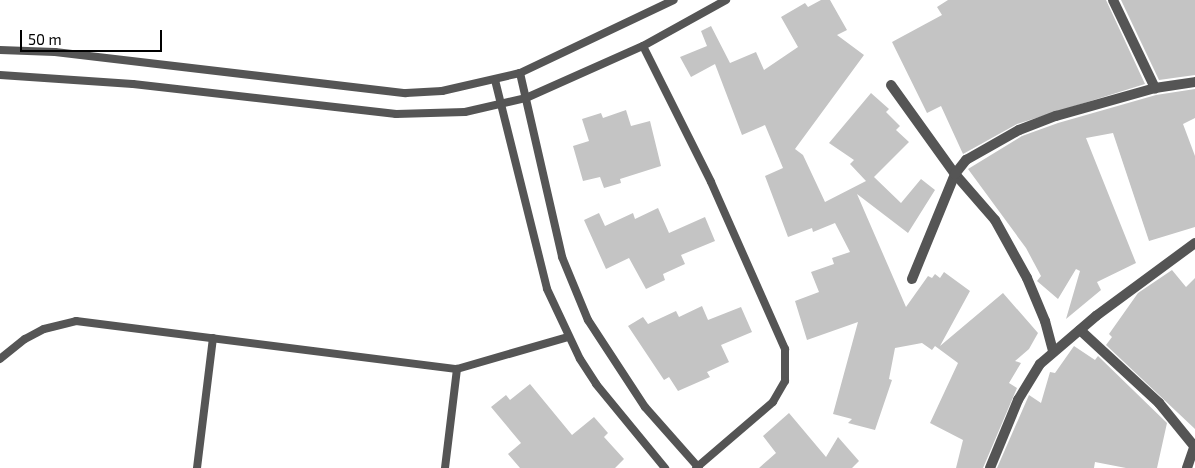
<!DOCTYPE html>
<style>
body{margin:0}
#map{position:relative;width:1195px;height:468px;overflow:hidden;background:#fff;font-family:"Exo 2",sans-serif}
div>[style]{position:absolute}
[style*='--x']{left:calc(var(--x)*1px);top:calc(var(--y)*1px);width:calc(var(--w)*1px);rotate:calc(var(--a)*1deg)}
.building>*{inset:0;background:#c4c4c4}
.service>*{height:8px;margin:-4px;padding:0 4px;transform-origin:4px;border-radius:4px;background:#555}
.minor>*{height:10px;margin:-5px;padding:0 5px;transform-origin:5px;border-radius:5px;background:#555}
span{translate:-50% -50%;white-space:nowrap;text-align:center;line-height:1.15;-webkit-text-stroke:4.5px #fff;paint-order:stroke}
.scale{position:absolute;left:20px;top:30px;width:142px;height:22px;box-sizing:border-box;border:2px solid #000;border-top:0;padding-left:6px;font-size:15px;line-height:18px;white-space:nowrap;color:#000;-webkit-text-stroke:4px #fff;paint-order:stroke}
</style>
<div id="map">
<div class="building">
<div style="clip-path:polygon(821px 0,830px 0,847px 30px,837px 35px,864px 55px,795px 149px,803px 155px,825px 202px,866px 181px,850px 164px,854px 160px,829px 143px,871px 93px,889px 109px,886px 112px,900px 126px,896px 130px,909px 142px,874px 177px,901px 203px,921px 179px,935px 190px,908px 233px,857px 194px,906px 307px,928px 276px,932px 278px,935px 274px,940px 278px,944px 272px,970px 291px,940px 346px,1003px 293px,1038px 333px,1029px 349px,1015px 361px,1021px 363px,1009px 383px,1017px 388px,983px 468px,956px 468px,963px 440px,930px 423px,958px 363px,935px 346px,932px 350px,922px 343px,895px 348px,889px 379px,892px 380px,875px 430px,848px 423px,852px 419px,833px 414px,858px 322px,807px 340px,795px 301px,819px 292px,811px 272px,834px 264px,832px 258px,850px 252px,835px 223px,813px 232px,812px 228px,788px 237px,765px 176px,783px 168px,765px 125px,742px 135px,715px 64px,691px 77px,680px 57px,707px 46px,701px 31px,711px 26px,730px 63px,756px 52px,764px 70px,798px 47px,781px 17px,805px 3px,808px 7px)"></div>
<div style="clip-path:polygon(948px 0,1106px 0,1145px 84px,1017px 124px,963px 154px,941px 106px,927px 113px,892px 42px,942px 15px,937px 7px)"></div>
<div style="clip-path:polygon(1121px 0,1195px 0,1195px 75px,1159px 80px)"></div>
<div style="clip-path:polygon(1195px 89px,1195px 118px,1183px 124px,1195px 156px,1195px 227px,1149px 241px,1113px 133px,1086px 138px,1136px 263px,1097px 282px,1101px 290px,1066px 319px,1080px 271px,1076px 269px,1058px 299px,1037px 281px,1041px 276px,1026px 248px,968px 169px,1022px 136px,1058px 123px,1156px 95px)"></div>
<div style="clip-path:polygon(626px 110px,631px 126px,650px 121px,661px 166px,620px 179px,621px 183px,604px 188px,600px 177px,583px 181px,573px 146px,589px 141px,582px 119px,601px 113px,603px 118px)"></div>
<div style="clip-path:polygon(658px 208px,669px 233px,705px 217px,715px 241px,681px 255px,685px 264px,663px 274px,665px 280px,646px 289px,629px 258px,606px 269px,584px 220px,599px 213px,605px 226px,633px 213px,635px 219px)"></div>
<div style="clip-path:polygon(1172px 270px,1186px 287px,1195px 278px,1195px 429px,1106px 345px,1112px 337px,1109px 334px,1138px 293px)"></div>
<div style="clip-path:polygon(702px 306px,708px 320px,741px 307px,752px 332px,721px 345px,729px 362px,707px 372px,710px 377px,678px 391px,669px 377px,664px 380px,628px 326px,643px 317px,648px 324px,676px 311px,679px 317px)"></div>
<div style="clip-path:polygon(1074px 346px,1095px 360px,1098px 356px,1167px 423px,1157px 468px,1126px 468px,1095px 462px,1094px 468px,997px 468px,1029px 395px,1041px 403px,1050px 372px,1055px 373px)"></div>
<div style="clip-path:polygon(530px 384px,572px 435px,594px 417px,608px 433px,604px 437px,624px 459px,615px 468px,520px 468px,508px 454px,521px 443px,491px 407px,506px 395px,510px 400px)"></div>
<div style="clip-path:polygon(789px 413px,826px 457px,838px 437px,859px 461px,852px 468px,759px 468px,776px 453px,763px 436px)"></div>
</div>
<div class="service">
<div style="--x:643;--y:46;--w:152;--a:63.4"></div>
<div style="--x:711;--y:182;--w:183;--a:66.1"></div>
<div style="--x:785;--y:349;--w:32;--a:90"></div>
<div style="--x:785;--y:381;--w:24;--a:120"></div>
<div style="--x:773;--y:402;--w:101;--a:139.4"></div>
<div style="--x:0;--y:50;--w:55;--a:2.1"></div>
<div style="--x:55;--y:52;--w:353;--a:6.7"></div>
<div style="--x:406;--y:93;--w:36;--a:-3"></div>
<div style="--x:442;--y:91;--w:80;--a:-13"></div>
<div style="--x:520;--y:73;--w:170;--a:-25.4"></div>
<div style="--x:520;--y:73;--w:189;--a:77.1"></div>
<div style="--x:562;--y:257;--w:68;--a:67.6"></div>
<div style="--x:588;--y:320;--w:104;--a:56.8"></div>
<div style="--x:645;--y:407;--w:81;--a:48.5"></div>
<div style="--x:0;--y:75;--w:133;--a:3.9"></div>
<div style="--x:133;--y:84;--w:265;--a:6.5"></div>
<div style="--x:396;--y:114;--w:69;--a:-1.7"></div>
<div style="--x:465;--y:112;--w:63;--a:-12.9"></div>
<div style="--x:526;--y:98;--w:128;--a:-24"></div>
<div style="--x:643;--y:46;--w:95;--a:-29"></div>
<div style="--x:495;--y:80;--w:215;--a:76"></div>
<div style="--x:547;--y:289;--w:77;--a:64.8"></div>
<div style="--x:580;--y:359;--w:30;--a:57"></div>
<div style="--x:596;--y:384;--w:109;--a:50.6"></div>
<div style="--x:0;--y:359;--w:32;--a:-39"></div>
<div style="--x:25;--y:339;--w:21;--a:-28"></div>
<div style="--x:44;--y:329;--w:33;--a:-14"></div>
<div style="--x:76;--y:321;--w:384;--a:7.2"></div>
<div style="--x:457;--y:369;--w:116;--a:-16.1"></div>
<div style="--x:197;--y:468;--w:131;--a:-83"></div>
<div style="--x:445;--y:468;--w:100;--a:-83.1"></div>
</div>
<div class="minor">
<div style="--x:1113;--y:0;--w:98;--a:64.5"></div>
<div style="--x:891;--y:85;--w:110;--a:54.3"></div>
<div style="--x:955;--y:174;--w:61;--a:49"></div>
<div style="--x:995;--y:220;--w:66;--a:61.1"></div>
<div style="--x:1027;--y:278;--w:47;--a:67.3"></div>
<div style="--x:1045;--y:321;--w:31;--a:75"></div>
<div style="--x:912;--y:279;--w:113;--a:-67.7"></div>
<div style="--x:955;--y:174;--w:18;--a:-52"></div>
<div style="--x:966;--y:160;--w:61;--a:-29.5"></div>
<div style="--x:1019;--y:130;--w:40;--a:-21"></div>
<div style="--x:1056;--y:116;--w:103;--a:-15.8"></div>
<div style="--x:1155;--y:88;--w:40;--a:-8.5"></div>
<div style="--x:1080;--y:330;--w:108;--a:42.7"></div>
<div style="--x:1159;--y:403;--w:55;--a:50.9"></div>
<div style="--x:990;--y:468;--w:74;--a:-67.6"></div>
<div style="--x:1018;--y:400;--w:42;--a:-58.6"></div>
<div style="--x:1040;--y:364;--w:74;--a:-40.6"></div>
<div style="--x:1096;--y:316;--w:123;--a:-36.4"></div>
<div style="--x:1187;--y:468;--w:24;--a:-71"></div>
</div>
<div class="scale">50 m</div>
</div>
